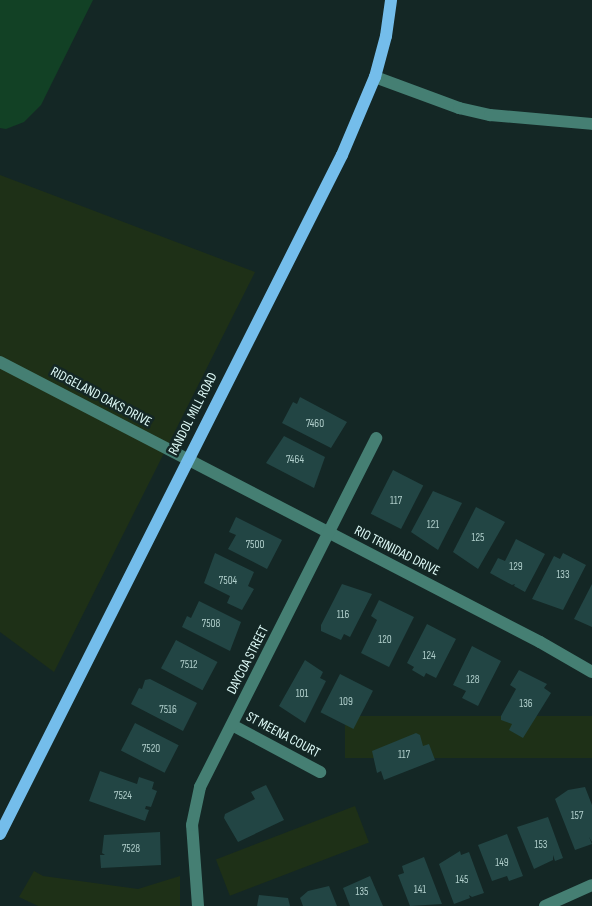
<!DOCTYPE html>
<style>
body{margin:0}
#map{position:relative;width:592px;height:906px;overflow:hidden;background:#142725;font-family:"Sofia Sans Condensed",sans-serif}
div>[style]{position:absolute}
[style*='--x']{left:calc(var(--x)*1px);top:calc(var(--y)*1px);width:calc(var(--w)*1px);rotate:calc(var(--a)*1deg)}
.green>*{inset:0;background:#1e3017;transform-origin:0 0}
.water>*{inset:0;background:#124125}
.building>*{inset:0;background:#224544;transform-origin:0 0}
.minor>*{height:12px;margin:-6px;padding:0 6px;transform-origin:6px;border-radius:6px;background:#457f73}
.major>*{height:12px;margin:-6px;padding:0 6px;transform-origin:6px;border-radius:6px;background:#74bdeb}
span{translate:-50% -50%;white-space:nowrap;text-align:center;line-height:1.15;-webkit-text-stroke:5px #142725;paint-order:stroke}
.number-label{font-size:11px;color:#afcdca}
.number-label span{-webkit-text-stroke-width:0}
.street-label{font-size:14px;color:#defaf7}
</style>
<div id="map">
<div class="green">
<div style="clip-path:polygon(0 175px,255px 272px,54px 672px,0 632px)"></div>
<div style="left:592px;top:716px;width:42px;height:247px;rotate:90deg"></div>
<div style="left:355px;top:806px;width:39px;height:149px;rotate:69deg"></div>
<div style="clip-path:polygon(34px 871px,43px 876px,138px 889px,180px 876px,180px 906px,38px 906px,19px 897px)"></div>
</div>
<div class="water">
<div style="clip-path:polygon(0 0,93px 0,41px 105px,24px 122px,6px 129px,0 128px)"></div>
</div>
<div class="building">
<div style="clip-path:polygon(300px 397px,347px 422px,331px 448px,282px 423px,293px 402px,297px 404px)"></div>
<div style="clip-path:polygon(284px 436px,325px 457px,314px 488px,266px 463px)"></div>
<div style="left:393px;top:470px;width:34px;height:49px;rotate:27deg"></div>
<div style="clip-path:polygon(433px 491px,462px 503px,438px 550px,411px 532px)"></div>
<div style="clip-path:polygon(476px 507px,505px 522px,478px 569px,453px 552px)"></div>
<div style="clip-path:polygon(236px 517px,282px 540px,267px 569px,228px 549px,236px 535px,229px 532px)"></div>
<div style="clip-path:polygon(516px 539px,545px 554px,525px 592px,514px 586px,515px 584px,512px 585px,490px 573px,498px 558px,505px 561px)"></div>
<div style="clip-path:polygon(215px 553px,254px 572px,248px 586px,254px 589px,242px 610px,227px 603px,230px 596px,204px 583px)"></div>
<div style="clip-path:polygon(563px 553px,586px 565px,563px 610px,532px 599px,554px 556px,560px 559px)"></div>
<div style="clip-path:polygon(342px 584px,372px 594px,350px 637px,344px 634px,341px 640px,321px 631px,321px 625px)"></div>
<div style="clip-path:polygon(592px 584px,592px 627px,574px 619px)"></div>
<div style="clip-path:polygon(379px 600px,414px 617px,389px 667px,361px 653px,377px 620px,371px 616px)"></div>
<div style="clip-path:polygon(199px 601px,241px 622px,230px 651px,182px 627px,187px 616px,191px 618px)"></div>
<div style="clip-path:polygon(427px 624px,456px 639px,436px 678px,426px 673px,424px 677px,412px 670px,414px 667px,407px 663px)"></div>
<div style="left:176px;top:640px;width:47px;height:32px;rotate:28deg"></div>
<div style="clip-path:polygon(472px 646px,501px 661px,478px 706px,462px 698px,466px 691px,453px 685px)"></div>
<div style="clip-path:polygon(305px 660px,323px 672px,320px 678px,326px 681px,305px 723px,279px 706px)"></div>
<div style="clip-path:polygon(519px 670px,547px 684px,544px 688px,551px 693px,523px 738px,509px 730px,512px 724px,501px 720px,501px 716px,516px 689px,510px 685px)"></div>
<div style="left:340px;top:674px;width:37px;height:43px;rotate:27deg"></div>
<div style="clip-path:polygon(150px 679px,197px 703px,183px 731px,131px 704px,139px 688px,142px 689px,145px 680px)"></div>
<div style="left:135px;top:723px;width:49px;height:31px;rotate:27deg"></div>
<div style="clip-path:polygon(416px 733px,420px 735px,423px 746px,429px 744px,435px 760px,384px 780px,381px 771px,377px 773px,372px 751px)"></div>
<div style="clip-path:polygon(100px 771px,137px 784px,139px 777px,154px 782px,152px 789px,157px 791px,151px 807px,146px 806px,145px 809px,149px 810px,145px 821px,89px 801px)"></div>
<div style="clip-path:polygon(266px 785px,284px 820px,238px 842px,224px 818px,225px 814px,255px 799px,251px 792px)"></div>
<div style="clip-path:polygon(585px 787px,592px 805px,592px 842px,589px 837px,592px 844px,575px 850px,555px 799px,568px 790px)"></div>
<div style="clip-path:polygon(548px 817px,563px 858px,555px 861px,553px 855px,553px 860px,534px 869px,517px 827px)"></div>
<div style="clip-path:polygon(160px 832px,161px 865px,101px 868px,100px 855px,105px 855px,102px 853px,104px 835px)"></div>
<div style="clip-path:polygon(507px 834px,523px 876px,509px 881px,507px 876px,492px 881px,478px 845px)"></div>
<div style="clip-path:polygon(460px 851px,461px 855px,469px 852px,484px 893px,472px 897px,469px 895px,470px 898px,454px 904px,439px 864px)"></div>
<div style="clip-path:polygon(424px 857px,442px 904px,410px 906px,398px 875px,404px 873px,402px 866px)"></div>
<div style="clip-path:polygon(370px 876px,383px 906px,350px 906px,343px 888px)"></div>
<div style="clip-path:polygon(329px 886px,337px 906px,303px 906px,300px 898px,308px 891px)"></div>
<div style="clip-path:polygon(259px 895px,288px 898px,290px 906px,257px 906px)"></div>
</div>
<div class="minor">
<div style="--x:375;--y:77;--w:90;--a:20.3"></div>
<div style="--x:459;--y:108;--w:32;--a:13"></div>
<div style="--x:490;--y:115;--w:102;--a:5"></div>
<div style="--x:0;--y:362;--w:608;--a:27.41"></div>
<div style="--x:540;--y:642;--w:60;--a:30"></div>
<div style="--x:232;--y:725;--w:100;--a:28.1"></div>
<div style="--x:198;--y:906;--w:81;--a:-94.2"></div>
<div style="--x:192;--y:825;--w:39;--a:-78"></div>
<div style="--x:200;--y:787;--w:391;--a:-63.2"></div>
<div style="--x:545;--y:906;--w:51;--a:-24.1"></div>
</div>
<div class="major">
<div style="--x:0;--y:834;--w:760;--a:-63.27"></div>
<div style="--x:342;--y:155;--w:85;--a:-67.1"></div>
<div style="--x:375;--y:77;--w:42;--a:-75"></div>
<div style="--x:386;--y:36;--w:36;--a:-82"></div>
</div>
<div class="number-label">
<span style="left:315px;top:424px">7460</span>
<span style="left:295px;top:460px">7464</span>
<span style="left:396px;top:501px">117</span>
<span style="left:433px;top:525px">121</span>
<span style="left:478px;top:538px">125</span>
<span style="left:255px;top:545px">7500</span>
<span style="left:516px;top:567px">129</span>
<span style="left:563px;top:575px">133</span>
<span style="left:228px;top:581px">7504</span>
<span style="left:343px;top:615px">116</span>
<span style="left:211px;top:624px">7508</span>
<span style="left:385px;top:640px">120</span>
<span style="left:429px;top:656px">124</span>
<span style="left:189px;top:665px">7512</span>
<span style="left:473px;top:680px">128</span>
<span style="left:302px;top:694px">101</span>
<span style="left:346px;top:702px">109</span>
<span style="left:526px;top:704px">136</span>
<span style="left:168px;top:710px">7516</span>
<span style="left:151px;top:749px">7520</span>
<span style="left:404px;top:755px">117</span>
<span style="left:123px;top:796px">7524</span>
<span style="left:577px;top:816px">157</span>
<span style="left:541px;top:845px">153</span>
<span style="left:131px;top:849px">7528</span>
<span style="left:502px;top:863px">149</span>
<span style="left:462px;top:880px">145</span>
<span style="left:420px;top:890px">141</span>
<span style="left:362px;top:892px">135</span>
</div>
<div class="street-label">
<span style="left:101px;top:397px;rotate:28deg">RIDGELAND OAKS DRIVE</span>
<span style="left:193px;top:414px;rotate:-63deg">RANDOL MILL ROAD</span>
<span style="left:397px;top:551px;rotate:27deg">RIO TRINIDAD DRIVE</span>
<span style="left:248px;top:660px;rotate:-63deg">DAYCOA STREET</span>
<span style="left:283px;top:735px;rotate:28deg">ST MEENA COURT</span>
</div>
</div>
